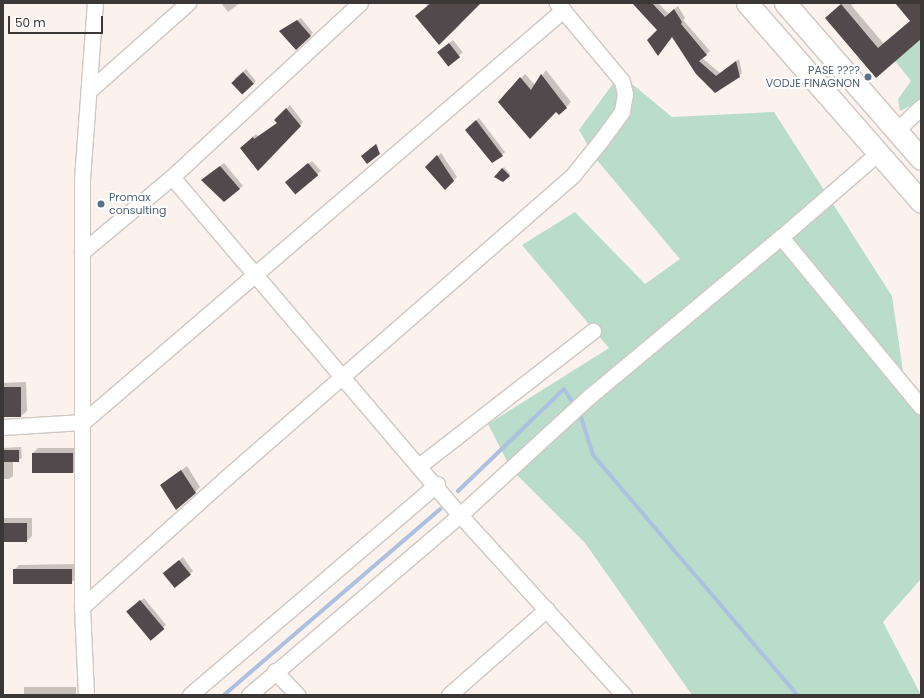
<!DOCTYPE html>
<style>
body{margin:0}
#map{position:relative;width:924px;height:698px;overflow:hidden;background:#fbf2ee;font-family:Poppins,sans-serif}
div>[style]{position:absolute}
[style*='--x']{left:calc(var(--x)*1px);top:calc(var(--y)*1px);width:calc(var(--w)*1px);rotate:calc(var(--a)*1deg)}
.green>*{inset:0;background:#baddcb}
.shadow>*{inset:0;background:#0003;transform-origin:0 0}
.stream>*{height:4px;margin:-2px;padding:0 2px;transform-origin:2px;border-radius:2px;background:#acc0df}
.building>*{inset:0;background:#51494c;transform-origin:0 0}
.roads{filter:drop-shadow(1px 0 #cfc7c3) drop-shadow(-1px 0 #cfc7c3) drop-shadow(0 1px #cfc7c3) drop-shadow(0 -1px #cfc7c3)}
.street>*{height:15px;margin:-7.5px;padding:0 7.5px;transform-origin:7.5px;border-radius:7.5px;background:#fff}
.secondary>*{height:21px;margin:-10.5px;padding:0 10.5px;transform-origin:10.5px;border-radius:10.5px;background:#fff}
.dots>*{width:11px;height:11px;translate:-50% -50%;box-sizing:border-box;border:2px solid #fff;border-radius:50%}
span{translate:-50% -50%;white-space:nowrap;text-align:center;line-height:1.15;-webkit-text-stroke:4px #fff;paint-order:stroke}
.service-label{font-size:11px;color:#4e5e75}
.right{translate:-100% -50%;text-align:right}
.left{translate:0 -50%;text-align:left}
.frame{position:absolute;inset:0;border:4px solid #3b3736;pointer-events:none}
.scale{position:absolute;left:8px;top:16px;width:95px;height:18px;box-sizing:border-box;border:2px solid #3b3736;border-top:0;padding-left:5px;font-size:12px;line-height:14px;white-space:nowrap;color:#3b3736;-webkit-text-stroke:3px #fff;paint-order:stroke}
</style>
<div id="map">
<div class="green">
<div style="clip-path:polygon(921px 39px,921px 101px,900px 111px,898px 99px,911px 81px,895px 61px)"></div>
<div style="clip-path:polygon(620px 74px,672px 117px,774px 112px,892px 296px,907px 398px,921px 415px,921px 579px,883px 622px,921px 695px,692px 695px,585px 543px,511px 469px,488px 424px,609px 348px,522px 245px,575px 212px,645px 284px,680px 259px,596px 159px,579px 130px)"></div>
</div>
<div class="shadow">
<div style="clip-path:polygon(221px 3px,240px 3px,228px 12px)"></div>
<div style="clip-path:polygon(426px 3px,477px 3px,458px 23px,460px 25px,440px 43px)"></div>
<div style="clip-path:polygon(634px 3px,658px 3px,669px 14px,678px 6px,685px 18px,683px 20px,710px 51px,702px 58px,720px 73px,739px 59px,742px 73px,716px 92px,672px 36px,659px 30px)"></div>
<div style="clip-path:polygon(843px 3px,854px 3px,851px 5px,884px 44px,911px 21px,896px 3px,921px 3px,921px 38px,876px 76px,831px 13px)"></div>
<div style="clip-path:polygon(301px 18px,313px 33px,296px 49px,280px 31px)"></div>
<div style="left:453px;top:40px;width:16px;height:19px;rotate:52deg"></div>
<div style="clip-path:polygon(246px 69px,256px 81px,253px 84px,234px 79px)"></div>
<div style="clip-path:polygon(546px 70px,571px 102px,566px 107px,557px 111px,499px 102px,525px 74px,535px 85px)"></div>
<div style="clip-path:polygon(290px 105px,303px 122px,258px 169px,244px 145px,256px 134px,258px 136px,278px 123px,276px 120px)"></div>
<div style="clip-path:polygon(479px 118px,505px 152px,502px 155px,466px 130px)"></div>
<div style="clip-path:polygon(377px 144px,379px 153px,364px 154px)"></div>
<div style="clip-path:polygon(441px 153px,457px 177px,445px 189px,426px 167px)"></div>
<div style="clip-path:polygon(312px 161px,321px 171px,317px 174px,289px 179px)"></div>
<div style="clip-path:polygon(224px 163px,243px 186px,239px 189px,205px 177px)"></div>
<div style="clip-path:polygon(504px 167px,510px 174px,503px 181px,496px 177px)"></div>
<div style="clip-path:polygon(26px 382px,27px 411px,21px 416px,3px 416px,3px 383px)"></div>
<div style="clip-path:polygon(21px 447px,22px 458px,13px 462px,13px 476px,9px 479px,3px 479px,3px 448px)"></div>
<div style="clip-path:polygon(38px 448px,78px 448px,78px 467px,73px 473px,33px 453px)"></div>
<div style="clip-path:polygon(187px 466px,200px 487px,195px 492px,161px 485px)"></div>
<div style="clip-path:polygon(3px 518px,32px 518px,32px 536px,27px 541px,3px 541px)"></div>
<div style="clip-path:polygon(183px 557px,193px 571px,175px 586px,168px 570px)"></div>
<div style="clip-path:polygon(77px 564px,77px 577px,72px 582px,14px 570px,19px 565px)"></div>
<div style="clip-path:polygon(144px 598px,166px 625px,163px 628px,131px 609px)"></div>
<div style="left:24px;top:687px;width:52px;height:10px"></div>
</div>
<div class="stream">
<div style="--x:579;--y:411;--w:46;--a:72.3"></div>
<div style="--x:593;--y:455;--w:315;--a:49.6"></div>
<div style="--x:458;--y:491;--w:147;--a:-43.9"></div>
<div style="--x:564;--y:389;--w:20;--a:57"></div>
<div style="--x:224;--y:695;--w:285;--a:-40.7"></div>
</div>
<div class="building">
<div style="clip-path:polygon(431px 3px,481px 3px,439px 45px,415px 16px)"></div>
<div style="clip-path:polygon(632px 3px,652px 3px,665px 17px,674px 9px,682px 22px,681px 24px,707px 55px,699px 61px,716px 76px,736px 61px,740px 77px,715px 93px,696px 74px,672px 37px,658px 56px,647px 40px,657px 30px)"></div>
<div style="clip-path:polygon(895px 3px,921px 3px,921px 39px,876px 78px,825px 18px,841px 4px,878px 48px,910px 21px)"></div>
<div style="clip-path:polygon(297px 20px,311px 36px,296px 50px,279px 31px)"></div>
<div style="left:449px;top:43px;width:18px;height:15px;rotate:52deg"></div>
<div style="left:243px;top:72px;width:16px;height:16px;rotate:47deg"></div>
<div style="clip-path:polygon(541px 74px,567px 108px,559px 115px,556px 112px,530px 139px,498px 102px,520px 77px,531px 90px)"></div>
<div style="clip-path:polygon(286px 108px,301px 126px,258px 171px,240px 148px,253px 137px,254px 139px,277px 123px,274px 120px)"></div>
<div style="clip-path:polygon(476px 120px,503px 156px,492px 163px,465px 130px)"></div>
<div style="clip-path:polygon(376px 144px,380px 154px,367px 164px,361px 156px)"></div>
<div style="clip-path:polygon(437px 155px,454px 181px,445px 190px,425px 167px)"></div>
<div style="left:308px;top:163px;width:16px;height:30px;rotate:50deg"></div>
<div style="clip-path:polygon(220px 166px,240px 189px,224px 202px,201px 180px)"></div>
<div style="clip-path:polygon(502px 168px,510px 176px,503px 182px,494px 177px)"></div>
<div style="left:3px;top:387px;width:18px;height:30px"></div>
<div style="left:19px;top:450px;width:12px;height:16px;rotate:90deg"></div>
<div style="left:32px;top:453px;width:41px;height:20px"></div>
<div style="clip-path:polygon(181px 470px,196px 493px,176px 510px,160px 485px)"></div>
<div style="left:3px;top:523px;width:24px;height:19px"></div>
<div style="left:179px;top:560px;width:19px;height:21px;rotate:51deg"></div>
<div style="left:13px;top:569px;width:59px;height:15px"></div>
<div style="left:140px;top:600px;width:38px;height:18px;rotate:50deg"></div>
</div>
<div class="roads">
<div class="street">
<div style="--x:91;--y:89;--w:130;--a:-41.6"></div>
<div style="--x:897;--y:130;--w:33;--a:-44"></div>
<div style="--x:878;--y:153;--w:128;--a:139.1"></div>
<div style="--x:781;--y:237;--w:220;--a:50.5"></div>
<div style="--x:172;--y:177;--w:444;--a:49.6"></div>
<div style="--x:460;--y:515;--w:244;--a:47.7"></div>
<div style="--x:82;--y:252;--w:117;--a:-39.8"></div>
<div style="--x:172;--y:177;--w:256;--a:-42.8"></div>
<div style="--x:3;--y:427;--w:80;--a:-3.6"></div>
<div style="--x:83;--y:422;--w:633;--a:-40.64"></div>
<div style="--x:420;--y:465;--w:219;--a:-37.8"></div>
<div style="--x:82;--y:607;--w:195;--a:-41.9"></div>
<div style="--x:227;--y:477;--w:459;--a:-41.1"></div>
<div style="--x:573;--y:175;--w:46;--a:-51.1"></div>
<div style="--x:602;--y:139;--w:34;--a:-54"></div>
<div style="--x:622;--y:111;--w:17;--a:-80"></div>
<div style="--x:625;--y:94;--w:13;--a:-103"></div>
<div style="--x:622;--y:81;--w:102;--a:-129.8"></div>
<div style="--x:275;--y:671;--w:33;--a:47"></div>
<div style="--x:86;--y:695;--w:88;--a:-92.6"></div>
<div style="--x:82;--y:607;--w:428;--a:-90"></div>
<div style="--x:82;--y:179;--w:176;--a:-85.8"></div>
<div style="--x:190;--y:695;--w:325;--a:-40.5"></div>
<div style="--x:249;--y:695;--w:277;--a:-40.5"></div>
<div style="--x:460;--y:515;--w:176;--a:-42.5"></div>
<div style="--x:590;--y:396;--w:249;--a:-39.8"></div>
<div style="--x:449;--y:695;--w:130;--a:-41.3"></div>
</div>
<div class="secondary">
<div style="--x:747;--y:3;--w:264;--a:48.8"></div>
<div style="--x:785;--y:3;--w:207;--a:48.9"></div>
</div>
</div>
<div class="dots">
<div style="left:868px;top:77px;background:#5c6f8a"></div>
<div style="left:101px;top:204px;background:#5c6f8a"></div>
</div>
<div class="service-label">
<span class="right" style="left:860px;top:77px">PASE ????<br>VODJE FINAGNON</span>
<span class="left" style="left:109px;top:204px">Promax<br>consulting</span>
</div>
<div class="frame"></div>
<div class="scale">50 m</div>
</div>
